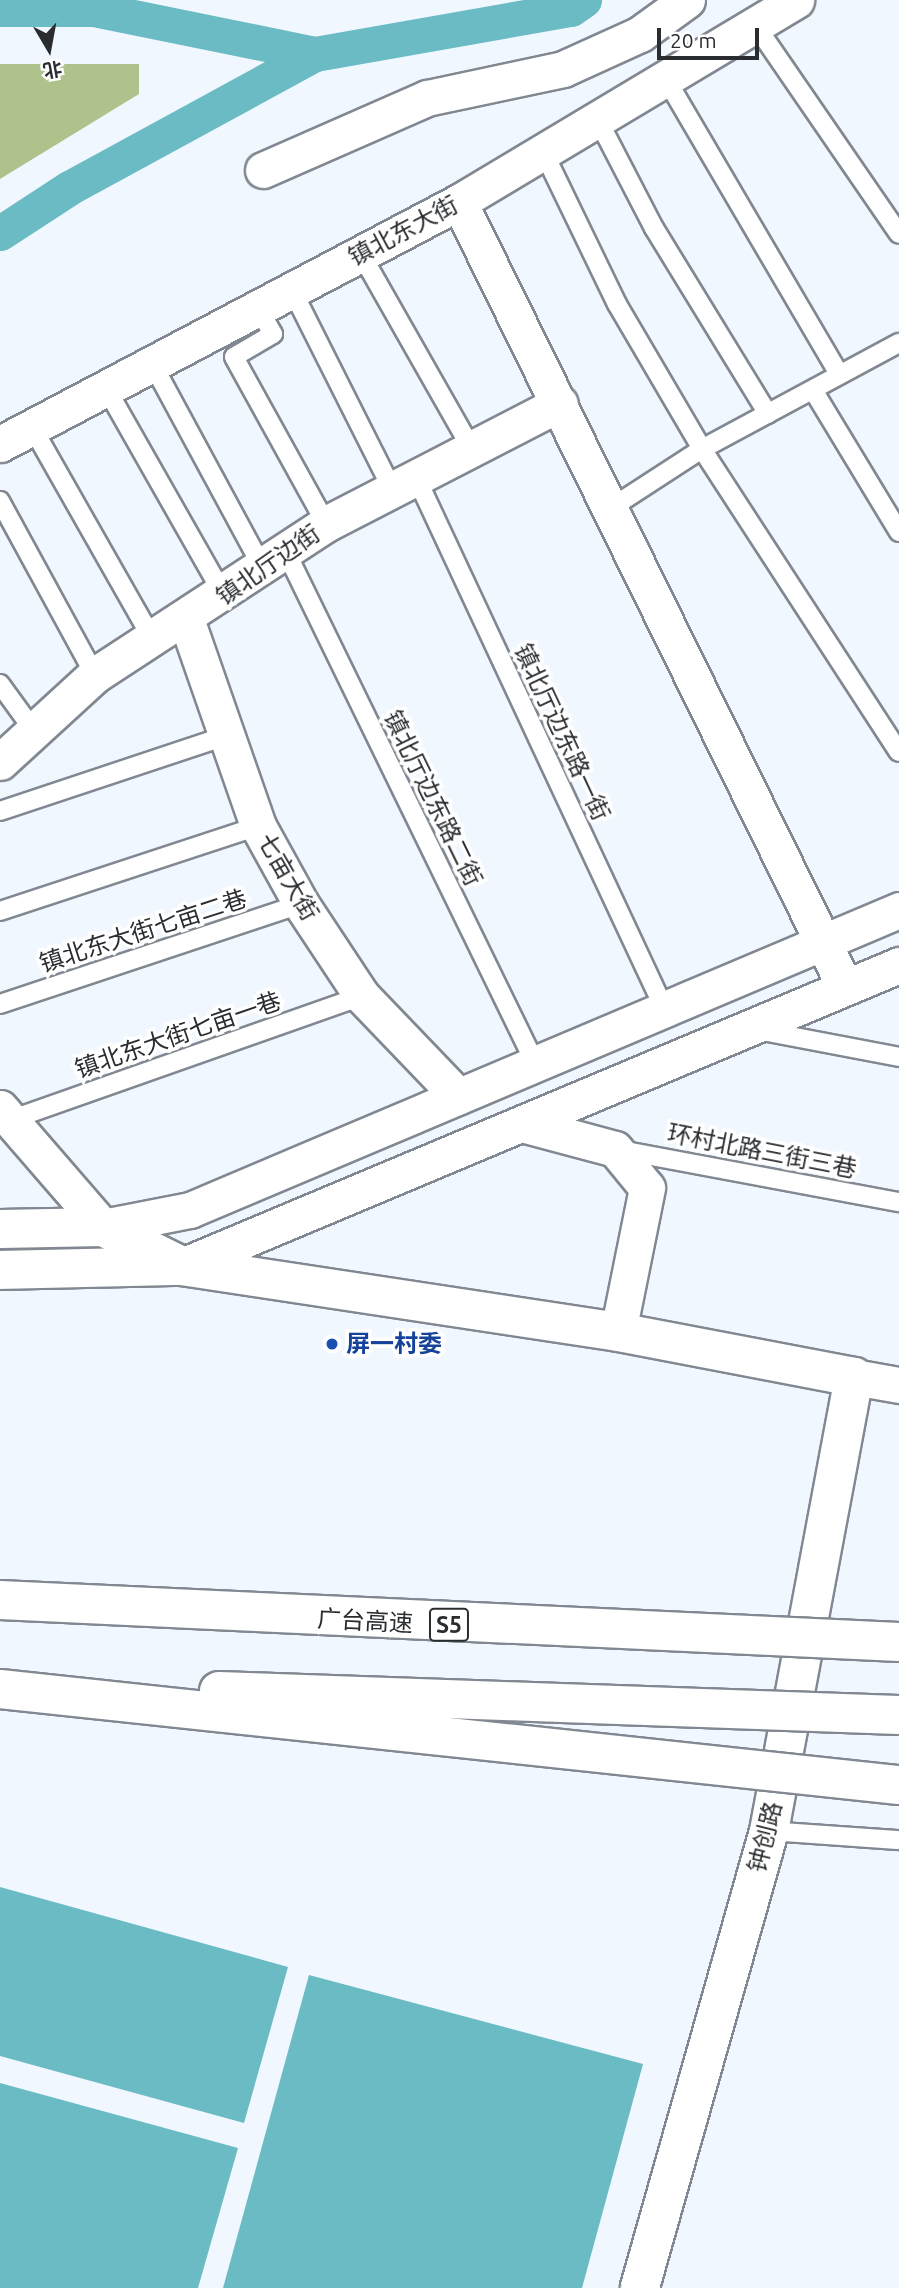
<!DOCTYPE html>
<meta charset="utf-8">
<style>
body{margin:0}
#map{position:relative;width:899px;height:2288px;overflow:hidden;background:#f0f7fe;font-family:Ubuntu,"Noto Sans SC",sans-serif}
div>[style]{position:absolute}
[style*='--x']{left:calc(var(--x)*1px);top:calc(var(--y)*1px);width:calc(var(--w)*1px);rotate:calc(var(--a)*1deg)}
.forest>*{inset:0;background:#aec38b}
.water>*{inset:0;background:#6bbbc5}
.canal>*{height:35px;margin:-17.5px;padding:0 17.5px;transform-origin:17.5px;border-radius:17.5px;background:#6bbbc5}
.roads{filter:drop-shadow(2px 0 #818891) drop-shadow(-2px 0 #818891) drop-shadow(0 2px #818891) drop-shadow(0 -2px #818891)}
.service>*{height:18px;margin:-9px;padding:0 9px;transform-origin:9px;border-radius:9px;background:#fff}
.minor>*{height:35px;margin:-17.5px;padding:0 17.5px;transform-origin:17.5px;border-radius:17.5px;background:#fff}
.tertiary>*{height:38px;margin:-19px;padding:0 19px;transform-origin:19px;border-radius:19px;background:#fff}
.bridges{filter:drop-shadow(2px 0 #818891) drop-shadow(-2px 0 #818891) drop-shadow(0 2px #818891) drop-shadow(0 -2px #818891)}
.motorway-bridge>*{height:38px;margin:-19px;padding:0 19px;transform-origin:19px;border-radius:19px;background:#fff}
.dots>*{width:19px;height:19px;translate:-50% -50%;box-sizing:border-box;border:4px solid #fff;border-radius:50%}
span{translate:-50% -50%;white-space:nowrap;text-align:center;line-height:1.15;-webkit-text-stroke:7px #fff;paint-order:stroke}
.shield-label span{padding:2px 5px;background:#fff;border:2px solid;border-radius:5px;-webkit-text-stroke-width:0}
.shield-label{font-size:23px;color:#2a2d30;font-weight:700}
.street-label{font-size:24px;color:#2a2d30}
.transit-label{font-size:24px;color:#164399;font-weight:700}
.left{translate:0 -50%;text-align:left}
.north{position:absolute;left:14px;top:14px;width:70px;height:70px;-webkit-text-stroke:5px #fff;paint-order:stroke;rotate:170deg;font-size:19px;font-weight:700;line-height:28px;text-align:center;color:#2a2d30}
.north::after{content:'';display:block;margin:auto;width:24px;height:32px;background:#2a2d30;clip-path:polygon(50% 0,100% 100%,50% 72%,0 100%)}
.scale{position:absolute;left:657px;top:28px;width:102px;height:32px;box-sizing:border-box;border:4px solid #2a2d30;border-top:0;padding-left:9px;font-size:21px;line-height:24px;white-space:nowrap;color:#2a2d30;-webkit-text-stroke:5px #fff;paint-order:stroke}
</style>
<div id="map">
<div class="forest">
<div style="clip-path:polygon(0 64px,139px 64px,139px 94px,0 179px)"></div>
</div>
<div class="water">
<div style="clip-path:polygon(0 1887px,288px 1967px,244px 2123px,0 2056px)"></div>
<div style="clip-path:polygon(309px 1975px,643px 2064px,582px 2288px,223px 2288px)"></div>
<div style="clip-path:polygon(0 2083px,238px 2148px,198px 2288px,0 2288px)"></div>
</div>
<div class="canal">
<div style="--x:0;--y:9;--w:94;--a:0"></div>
<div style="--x:94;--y:9;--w:226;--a:11.5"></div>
<div style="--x:315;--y:54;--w:260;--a:-10"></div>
<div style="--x:571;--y:9;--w:16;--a:-35"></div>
<div style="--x:0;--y:233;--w:82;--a:-33.1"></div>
<div style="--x:69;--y:188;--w:280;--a:-28.6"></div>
</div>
<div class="roads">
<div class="service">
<div style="--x:756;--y:26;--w:252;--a:55.5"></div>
<div style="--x:666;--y:79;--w:343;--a:59.6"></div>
<div style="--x:598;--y:120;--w:122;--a:62.6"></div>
<div style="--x:654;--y:228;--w:218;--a:58.5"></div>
<div style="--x:544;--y:153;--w:168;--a:64.2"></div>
<div style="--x:617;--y:304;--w:168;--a:59.6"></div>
<div style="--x:702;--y:449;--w:361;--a:57"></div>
<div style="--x:361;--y:254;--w:224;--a:60.4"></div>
<div style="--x:292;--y:290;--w:223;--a:63.3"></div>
<div style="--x:258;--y:308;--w:30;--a:60"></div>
<div style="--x:273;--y:334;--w:45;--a:149.5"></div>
<div style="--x:234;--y:357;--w:191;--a:61.1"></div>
<div style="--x:152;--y:363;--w:235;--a:61.6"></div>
<div style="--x:106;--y:388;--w:239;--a:60.4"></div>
<div style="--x:813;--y:390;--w:166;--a:58.8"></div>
<div style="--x:32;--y:427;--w:243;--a:60.4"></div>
<div style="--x:416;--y:477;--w:586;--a:64.97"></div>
<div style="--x:0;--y:501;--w:198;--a:61.4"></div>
<div style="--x:611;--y:508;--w:108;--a:-33"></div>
<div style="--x:702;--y:449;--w:224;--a:-28.3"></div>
<div style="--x:287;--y:554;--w:566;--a:64.02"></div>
<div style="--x:0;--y:684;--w:54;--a:54"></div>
<div style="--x:0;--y:811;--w:238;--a:-18.4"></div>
<div style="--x:0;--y:911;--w:272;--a:-18.2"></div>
<div style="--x:0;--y:1004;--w:317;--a:-18.4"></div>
<div style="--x:758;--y:1030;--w:144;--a:10.8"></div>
<div style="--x:10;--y:1120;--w:373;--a:-19.4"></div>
<div style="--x:620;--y:1150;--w:284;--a:10.6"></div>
<div style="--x:769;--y:1831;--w:130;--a:4"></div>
</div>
<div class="minor">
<div style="--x:263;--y:170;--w:179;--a:-23.7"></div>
<div style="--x:427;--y:98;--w:139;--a:-12"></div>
<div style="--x:563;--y:69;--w:85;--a:-24.4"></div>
<div style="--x:640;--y:34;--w:58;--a:-35.9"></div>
<div style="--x:459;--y:202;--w:875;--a:63.82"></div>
<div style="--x:0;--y:444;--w:519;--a:-27.8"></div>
<div style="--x:459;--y:202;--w:393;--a:-30.9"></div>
<div style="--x:186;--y:619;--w:219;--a:70.8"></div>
<div style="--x:258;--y:826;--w:89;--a:61.1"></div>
<div style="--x:301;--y:904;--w:110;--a:56.5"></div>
<div style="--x:362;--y:996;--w:139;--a:46.2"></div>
<div style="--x:0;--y:762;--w:129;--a:-42.5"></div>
<div style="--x:95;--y:675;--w:276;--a:-33.2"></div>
<div style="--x:326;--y:524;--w:263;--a:-27.3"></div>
<div style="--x:0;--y:1108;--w:157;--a:49.1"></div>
<div style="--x:103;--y:1227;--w:89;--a:-11.1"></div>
<div style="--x:190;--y:1210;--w:770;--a:-22.93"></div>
<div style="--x:522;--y:1124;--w:96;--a:15"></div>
<div style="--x:615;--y:1149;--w:50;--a:50.6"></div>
<div style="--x:647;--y:1188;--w:147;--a:101.4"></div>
<div style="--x:182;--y:1266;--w:778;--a:-22.77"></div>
<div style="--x:854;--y:1377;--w:46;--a:10.1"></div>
</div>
<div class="tertiary">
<div style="--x:0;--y:1229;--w:103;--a:-1.1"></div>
<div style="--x:103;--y:1227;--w:88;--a:26.3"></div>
<div style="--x:182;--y:1266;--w:441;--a:8.6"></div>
<div style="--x:618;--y:1332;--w:240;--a:10.8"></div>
<div style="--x:854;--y:1377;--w:462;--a:100.6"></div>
<div style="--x:769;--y:1831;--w:475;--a:105.8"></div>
<div style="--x:0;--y:1270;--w:176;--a:-1.3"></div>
</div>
</div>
<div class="bridges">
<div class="motorway-bridge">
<div style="--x:0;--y:1600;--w:900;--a:2.67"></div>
<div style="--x:0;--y:1689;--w:904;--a:6.1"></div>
<div style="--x:219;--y:1691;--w:680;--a:2.02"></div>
</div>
</div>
<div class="dots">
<div style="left:332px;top:1344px;background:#1a4fb4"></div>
</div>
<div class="shield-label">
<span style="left:449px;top:1625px">S5</span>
</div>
<div class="street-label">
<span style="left:403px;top:231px;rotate:-28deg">镇北东大街</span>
<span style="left:268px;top:565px;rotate:-35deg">镇北厅边街</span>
<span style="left:562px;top:732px;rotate:65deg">镇北厅边东路一街</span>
<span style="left:433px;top:798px;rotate:64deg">镇北厅边东路二街</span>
<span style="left:288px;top:877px;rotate:60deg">七亩大街</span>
<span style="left:143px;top:931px;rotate:-18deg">镇北东大街七亩二巷</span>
<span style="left:178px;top:1035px;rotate:-19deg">镇北东大街七亩一巷</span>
<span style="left:762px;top:1151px;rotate:11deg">环村北路三街三巷</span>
<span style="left:365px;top:1621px;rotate:3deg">广台高速</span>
<span style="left:765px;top:1837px;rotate:-76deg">钟创路</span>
</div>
<div class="transit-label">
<span class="left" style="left:346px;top:1344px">屏一村委</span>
</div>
<div class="north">北</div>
<div class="scale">20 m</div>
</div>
